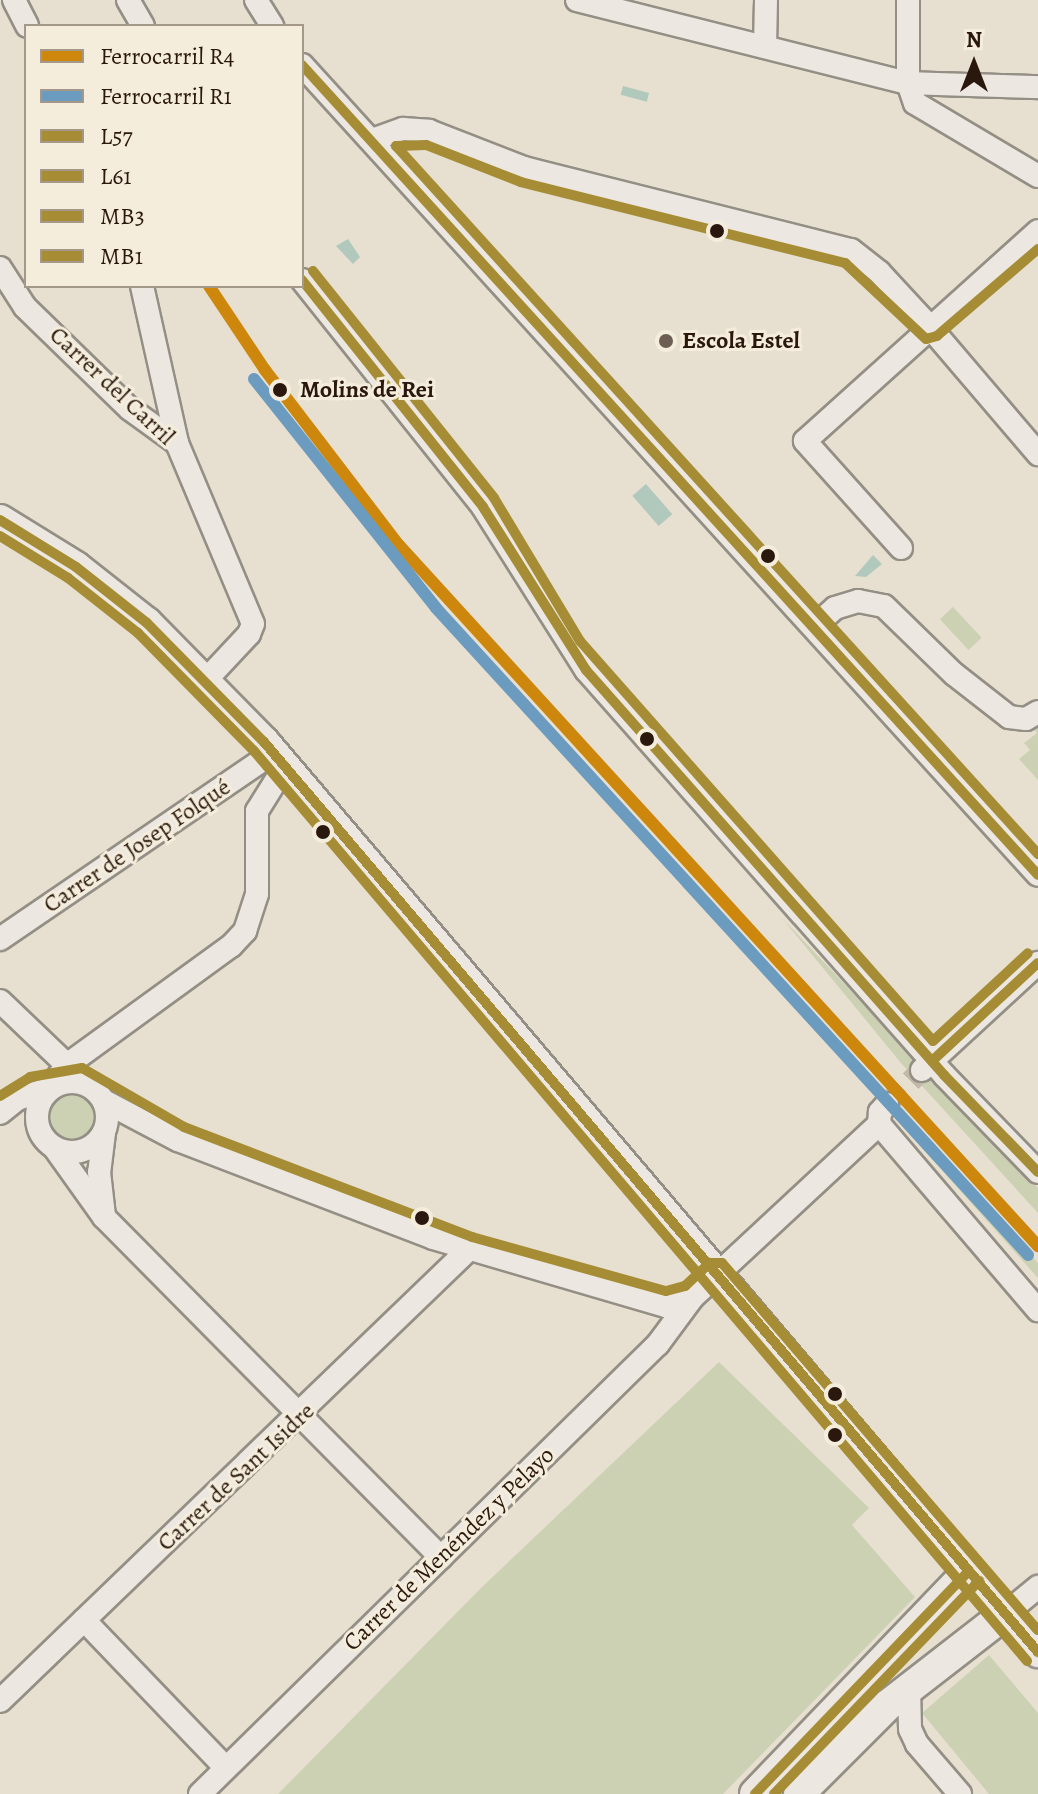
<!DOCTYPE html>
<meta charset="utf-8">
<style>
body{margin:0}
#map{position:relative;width:1038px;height:1794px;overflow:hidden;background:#e7e0d1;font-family:Alegreya,serif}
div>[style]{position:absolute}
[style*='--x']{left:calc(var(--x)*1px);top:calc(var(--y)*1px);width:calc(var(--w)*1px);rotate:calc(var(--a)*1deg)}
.green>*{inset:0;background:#ccd1b3;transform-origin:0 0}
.round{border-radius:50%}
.water>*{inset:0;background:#b1c8bc;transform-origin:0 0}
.street-tunnel>*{height:22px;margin-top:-11px;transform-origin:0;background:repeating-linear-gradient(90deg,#c1b8aa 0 22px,transparent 0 33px)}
.roads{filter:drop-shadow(2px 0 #948f85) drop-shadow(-2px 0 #948f85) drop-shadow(0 2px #948f85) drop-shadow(0 -2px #948f85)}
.street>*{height:22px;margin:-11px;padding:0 11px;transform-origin:11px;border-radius:11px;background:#ece8e1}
.street>.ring{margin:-11px;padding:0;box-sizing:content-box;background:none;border:22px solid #ece8e1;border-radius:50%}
.secondary>*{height:30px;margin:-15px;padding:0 15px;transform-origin:15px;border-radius:15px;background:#ece8e1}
.bus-1>*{height:10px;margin:-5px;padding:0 5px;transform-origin:5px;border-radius:5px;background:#a68d35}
.bus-2>*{height:10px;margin:-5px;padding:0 5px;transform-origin:5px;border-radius:5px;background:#a68d35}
.bus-3>*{height:10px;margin:-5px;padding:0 5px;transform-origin:5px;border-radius:5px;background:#a68d35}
.bus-4>*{height:10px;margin:-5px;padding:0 5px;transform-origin:5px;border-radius:5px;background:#a68d35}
.rail-1>*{height:12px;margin:-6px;padding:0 6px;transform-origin:6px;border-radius:6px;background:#cd870d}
.rail-2>*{height:12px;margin:-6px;padding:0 6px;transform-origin:6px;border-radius:6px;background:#6c9bc0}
.dots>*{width:22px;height:22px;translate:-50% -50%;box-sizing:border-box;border:4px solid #f5eddc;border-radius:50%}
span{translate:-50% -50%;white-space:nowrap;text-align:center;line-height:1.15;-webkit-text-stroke:6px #f5eddc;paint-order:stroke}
.poi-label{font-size:24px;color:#2a180e;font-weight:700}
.left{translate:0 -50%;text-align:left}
.street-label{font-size:24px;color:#2a180e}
.stop-label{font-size:24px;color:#2a180e;font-weight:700}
.legend{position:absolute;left:24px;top:24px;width:280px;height:264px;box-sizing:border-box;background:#f5eddc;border:2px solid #a4988a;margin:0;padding:10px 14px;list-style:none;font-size:24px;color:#2a180e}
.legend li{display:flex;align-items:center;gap:16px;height:40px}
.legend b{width:40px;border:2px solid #a4988a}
.north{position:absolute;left:934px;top:24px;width:80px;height:80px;-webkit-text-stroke:6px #f5eddc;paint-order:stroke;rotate:0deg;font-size:22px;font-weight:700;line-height:32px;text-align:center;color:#2a180e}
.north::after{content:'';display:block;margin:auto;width:28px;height:36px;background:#2a180e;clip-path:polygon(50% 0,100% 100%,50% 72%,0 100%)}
</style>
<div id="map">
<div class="green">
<div style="left:953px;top:607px;width:42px;height:18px;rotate:47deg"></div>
<div style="clip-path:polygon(1038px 723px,1038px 780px,1019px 759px,1030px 750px,1024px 743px,1037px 733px,1031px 725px)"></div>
<div style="clip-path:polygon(782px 918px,1038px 1188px,1038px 1213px,901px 1063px)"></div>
<div class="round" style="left:48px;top:1094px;width:48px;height:48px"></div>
<div style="clip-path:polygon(905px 1118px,1038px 1263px,1038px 1278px,906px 1130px)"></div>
<div style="clip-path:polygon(719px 1362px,869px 1508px,852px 1525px,915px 1597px,723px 1794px,278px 1794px,481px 1588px)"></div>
<div style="clip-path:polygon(989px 1655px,1038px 1713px,1038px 1794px,989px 1794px,922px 1713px)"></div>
</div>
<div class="water">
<div style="left:623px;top:86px;width:27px;height:9px;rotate:15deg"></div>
<div style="clip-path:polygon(348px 239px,360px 257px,353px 264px,336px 246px)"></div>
<div style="left:646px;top:484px;width:40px;height:18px;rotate:49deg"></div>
<div style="clip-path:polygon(873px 555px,882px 564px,866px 577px,855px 576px)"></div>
</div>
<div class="street-tunnel">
<div style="--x:887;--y:1104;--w:47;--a:-44.1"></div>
</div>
<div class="roads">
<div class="street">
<div style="--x:14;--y:0;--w:29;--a:63"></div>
<div style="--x:128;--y:0;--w:30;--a:60"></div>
<div style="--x:256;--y:0;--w:31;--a:58"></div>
<div style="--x:577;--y:0;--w:341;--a:14.1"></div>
<div style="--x:908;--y:83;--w:130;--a:1.8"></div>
<div style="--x:908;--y:0;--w:83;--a:90"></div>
<div style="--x:908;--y:83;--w:21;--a:71"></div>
<div style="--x:915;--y:103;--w:143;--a:30.7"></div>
<div style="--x:765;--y:47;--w:47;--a:-88.8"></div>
<div style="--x:302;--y:65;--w:1094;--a:47.74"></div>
<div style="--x:372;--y:140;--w:33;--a:-20"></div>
<div style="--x:403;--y:129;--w:26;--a:4"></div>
<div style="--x:429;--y:131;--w:102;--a:21.3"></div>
<div style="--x:524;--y:168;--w:337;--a:14.1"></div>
<div style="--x:851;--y:250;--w:36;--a:38"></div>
<div style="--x:879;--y:272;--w:72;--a:47.2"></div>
<div style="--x:928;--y:325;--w:170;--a:49.5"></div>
<div style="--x:0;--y:268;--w:46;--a:57.3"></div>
<div style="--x:25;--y:307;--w:146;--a:44.2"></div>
<div style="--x:130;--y:409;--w:58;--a:35.9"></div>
<div style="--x:302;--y:280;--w:290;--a:51.4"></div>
<div style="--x:483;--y:507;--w:193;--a:57.7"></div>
<div style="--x:586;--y:670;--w:541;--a:48.52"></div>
<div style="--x:944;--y:1075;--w:135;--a:45.9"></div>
<div style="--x:142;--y:286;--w:161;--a:77.4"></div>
<div style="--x:177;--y:443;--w:196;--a:67.2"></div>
<div style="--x:253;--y:624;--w:11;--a:112"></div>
<div style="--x:249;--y:634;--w:63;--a:133.1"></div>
<div style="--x:901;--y:548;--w:144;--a:-131.9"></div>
<div style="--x:805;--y:441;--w:314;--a:-42"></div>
<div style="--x:815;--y:626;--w:27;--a:-42"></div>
<div style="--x:835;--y:608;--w:24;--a:-17"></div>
<div style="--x:858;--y:601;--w:26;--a:11"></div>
<div style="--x:884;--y:606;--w:98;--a:44.2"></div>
<div style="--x:954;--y:674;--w:70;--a:38"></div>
<div style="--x:1009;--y:717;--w:17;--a:7"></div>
<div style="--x:1026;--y:719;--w:14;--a:-30"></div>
<div style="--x:0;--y:939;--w:330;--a:-34.3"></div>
<div style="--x:0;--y:1001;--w:93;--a:43.7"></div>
<div style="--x:67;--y:1065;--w:15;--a:127"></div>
<div style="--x:67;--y:1065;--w:203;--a:-36"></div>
<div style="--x:231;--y:946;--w:21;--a:-47"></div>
<div style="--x:245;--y:931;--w:39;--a:-72"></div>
<div style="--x:257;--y:894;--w:83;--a:-90"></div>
<div style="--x:257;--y:811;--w:53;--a:-58.1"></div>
<div style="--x:922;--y:1070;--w:158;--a:-42.7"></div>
<div class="ring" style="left:37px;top:1082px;width:48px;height:48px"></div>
<div style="--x:104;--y:1101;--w:84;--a:27.8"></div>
<div style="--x:178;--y:1140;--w:273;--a:21"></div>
<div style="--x:433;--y:1238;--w:243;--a:16.3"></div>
<div style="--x:666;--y:1306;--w:27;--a:-17"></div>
<div style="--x:692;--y:1298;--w:255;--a:-42.9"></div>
<div style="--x:887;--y:1104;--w:11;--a:131"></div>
<div style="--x:880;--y:1112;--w:12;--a:95"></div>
<div style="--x:879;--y:1124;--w:245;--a:49.5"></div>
<div style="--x:0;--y:1113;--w:22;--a:-39"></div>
<div style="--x:17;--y:1099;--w:36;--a:-18"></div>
<div style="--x:104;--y:1133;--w:39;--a:97"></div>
<div style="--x:99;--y:1172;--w:44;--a:83.5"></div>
<div style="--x:54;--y:1147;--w:86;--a:54.5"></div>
<div style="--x:104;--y:1217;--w:479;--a:45.3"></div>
<div style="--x:1005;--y:1614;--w:43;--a:-39.3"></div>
<div style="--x:84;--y:1620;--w:205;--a:46.2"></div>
<div style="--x:909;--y:1688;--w:41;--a:88.6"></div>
<div style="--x:910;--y:1729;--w:17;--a:65"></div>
<div style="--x:917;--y:1744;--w:66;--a:49.3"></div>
<div style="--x:0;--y:1701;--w:650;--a:-43.94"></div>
<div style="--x:200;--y:1794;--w:642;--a:-44.5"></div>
<div style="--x:658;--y:1344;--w:57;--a:-53.5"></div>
</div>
<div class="secondary">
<div style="--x:0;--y:520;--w:89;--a:31.7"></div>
<div style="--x:76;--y:567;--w:90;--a:38.3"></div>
<div style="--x:147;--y:623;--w:167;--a:45.5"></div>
<div style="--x:264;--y:742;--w:1195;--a:49.62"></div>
<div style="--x:755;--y:1794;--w:309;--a:-46.2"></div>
<div style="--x:799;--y:1794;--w:127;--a:-45"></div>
<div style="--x:889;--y:1704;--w:147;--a:-37.8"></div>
</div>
</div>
<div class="bus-1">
<div style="--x:0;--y:520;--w:89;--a:31.7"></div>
<div style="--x:76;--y:567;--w:90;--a:38.3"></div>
<div style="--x:147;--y:623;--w:167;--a:45.5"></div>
<div style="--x:264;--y:742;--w:1195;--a:49.62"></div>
<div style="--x:755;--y:1794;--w:309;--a:-46.2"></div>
</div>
<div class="bus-2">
<div style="--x:0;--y:536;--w:80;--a:31.7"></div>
<div style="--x:68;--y:578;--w:89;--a:38.2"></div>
<div style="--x:138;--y:633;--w:165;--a:45.5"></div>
<div style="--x:254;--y:751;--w:1194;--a:49.65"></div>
<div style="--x:774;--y:1794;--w:296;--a:-46.1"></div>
</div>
<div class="bus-3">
<div style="--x:302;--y:65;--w:1094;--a:47.74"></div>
<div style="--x:302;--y:280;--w:290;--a:51.4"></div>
<div style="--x:483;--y:507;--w:193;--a:57.7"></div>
<div style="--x:586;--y:670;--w:541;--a:48.52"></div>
<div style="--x:944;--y:1075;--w:135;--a:45.9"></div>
<div style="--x:932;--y:1061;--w:144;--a:-42.8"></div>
</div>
<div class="bus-4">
<div style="--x:1038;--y:249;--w:133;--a:139.3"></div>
<div style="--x:937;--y:336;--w:11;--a:165"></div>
<div style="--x:926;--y:339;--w:111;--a:-136.8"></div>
<div style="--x:845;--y:263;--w:334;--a:-166"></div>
<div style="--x:521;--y:182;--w:102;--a:-158.7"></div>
<div style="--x:426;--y:145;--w:30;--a:178"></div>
<div style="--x:396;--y:146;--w:956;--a:47.8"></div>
<div style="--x:313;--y:271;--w:290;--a:51.4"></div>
<div style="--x:494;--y:498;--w:167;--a:59"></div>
<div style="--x:580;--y:641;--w:533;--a:48.57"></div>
<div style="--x:933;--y:1041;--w:129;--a:-42.8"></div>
<div style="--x:0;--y:1096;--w:36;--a:-32"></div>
<div style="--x:30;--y:1077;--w:53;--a:-9.8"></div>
<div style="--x:82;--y:1068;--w:118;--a:30"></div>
<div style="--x:184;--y:1127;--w:308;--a:20.9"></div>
<div style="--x:472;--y:1237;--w:201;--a:15.6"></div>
<div style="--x:666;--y:1291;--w:20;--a:-15"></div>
<div style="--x:685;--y:1286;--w:34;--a:-43"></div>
<div style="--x:710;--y:1263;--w:12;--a:0"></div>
<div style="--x:722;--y:1263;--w:484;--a:49.3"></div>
</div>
<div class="rail-1">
<div style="--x:209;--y:286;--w:101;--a:56.3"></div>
<div style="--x:265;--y:370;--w:220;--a:52.6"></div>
<div style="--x:399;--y:545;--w:949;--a:47.65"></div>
</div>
<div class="rail-2">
<div style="--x:254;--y:379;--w:293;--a:51.5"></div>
<div style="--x:436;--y:608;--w:877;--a:47.54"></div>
</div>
<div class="dots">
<div style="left:717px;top:231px;background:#2a180e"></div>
<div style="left:666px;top:341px;background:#6c5e52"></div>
<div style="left:280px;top:390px;background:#2a180e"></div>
<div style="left:768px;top:556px;background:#2a180e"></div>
<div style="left:647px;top:739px;background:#2a180e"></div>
<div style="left:323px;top:832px;background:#2a180e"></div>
<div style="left:422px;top:1218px;background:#2a180e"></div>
<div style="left:835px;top:1394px;background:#2a180e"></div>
<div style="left:835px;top:1435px;background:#2a180e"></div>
</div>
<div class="poi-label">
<span class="left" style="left:682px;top:341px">Escola Estel</span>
</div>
<div class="street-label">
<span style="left:112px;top:386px;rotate:43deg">Carrer del Carril</span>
<span style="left:137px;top:846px;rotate:-34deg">Carrer de Josep Folqué</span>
<span style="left:236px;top:1477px;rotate:-43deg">Carrer de Sant Isidre</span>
<span style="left:449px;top:1549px;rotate:-44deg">Carrer de Menéndez y Pelayo</span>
</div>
<div class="stop-label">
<span class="left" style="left:300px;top:390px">Molins de Rei</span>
</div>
<ul class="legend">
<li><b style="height:10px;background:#cd870d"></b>Ferrocarril R4</li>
<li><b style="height:10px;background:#6c9bc0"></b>Ferrocarril R1</li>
<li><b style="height:10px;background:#a68d35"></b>L57</li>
<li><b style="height:10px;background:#a68d35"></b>L61</li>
<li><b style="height:10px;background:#a68d35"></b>MB3</li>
<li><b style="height:10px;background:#a68d35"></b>MB1</li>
</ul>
<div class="north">N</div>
</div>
